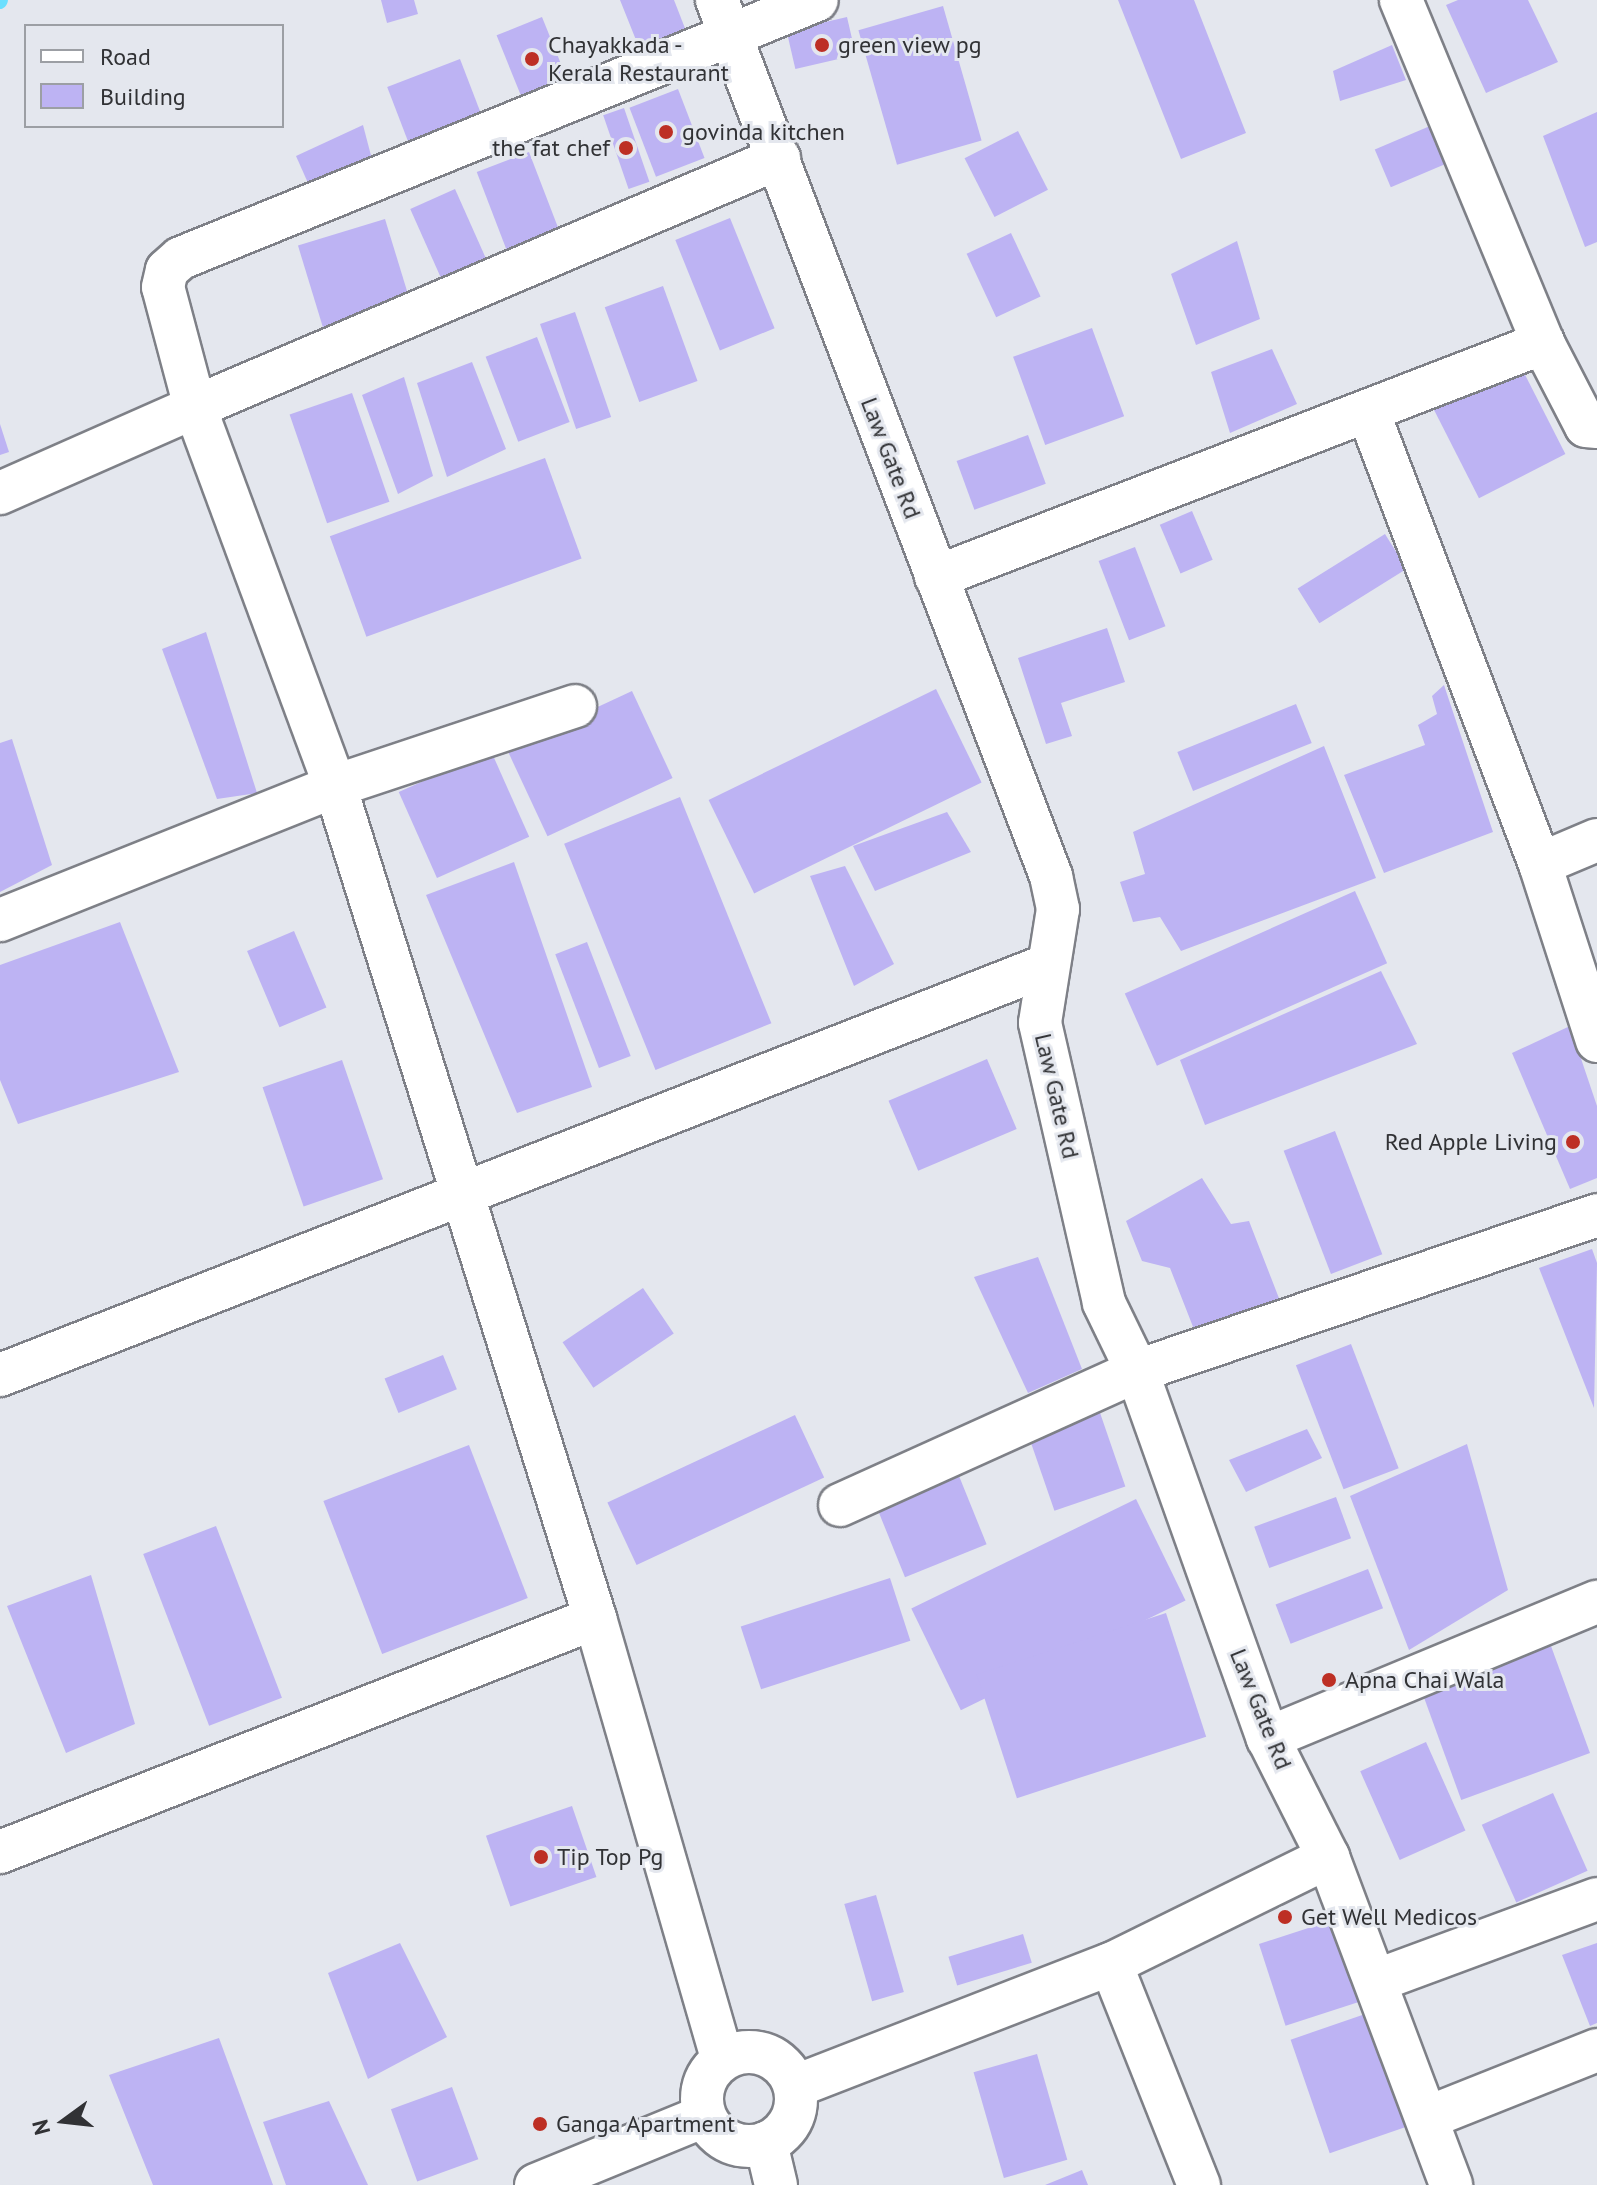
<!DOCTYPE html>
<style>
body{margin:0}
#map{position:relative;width:1597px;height:2185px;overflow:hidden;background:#e4e7ee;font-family:"PT Sans",sans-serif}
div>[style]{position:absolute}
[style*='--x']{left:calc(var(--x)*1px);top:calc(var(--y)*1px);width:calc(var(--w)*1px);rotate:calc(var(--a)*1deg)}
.stream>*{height:14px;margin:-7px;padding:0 7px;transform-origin:7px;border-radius:7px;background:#6bdffe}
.building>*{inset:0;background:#bdb3f3;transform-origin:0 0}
.roads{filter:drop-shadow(2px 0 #7e8087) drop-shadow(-2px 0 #7e8087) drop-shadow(0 2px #7e8087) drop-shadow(0 -2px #7e8087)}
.street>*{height:42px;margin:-21px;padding:0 21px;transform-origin:21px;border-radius:21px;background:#fff}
.street>.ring{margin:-21px;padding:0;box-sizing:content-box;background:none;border:42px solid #fff;border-radius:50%}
.dots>*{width:22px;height:22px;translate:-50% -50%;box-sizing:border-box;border:4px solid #e4e7ee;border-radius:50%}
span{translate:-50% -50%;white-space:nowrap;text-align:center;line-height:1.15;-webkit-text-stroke:6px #e4e7ee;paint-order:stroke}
.poi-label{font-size:24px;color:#313235}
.left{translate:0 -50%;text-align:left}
.right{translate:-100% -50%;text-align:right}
.street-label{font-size:24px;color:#313235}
.legend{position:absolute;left:24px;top:24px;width:260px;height:104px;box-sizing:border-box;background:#e4e7ee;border:2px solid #9c9fa4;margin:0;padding:10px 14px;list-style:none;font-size:24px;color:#313235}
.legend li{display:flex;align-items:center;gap:16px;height:40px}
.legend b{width:40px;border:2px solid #9c9fa4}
.north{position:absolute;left:24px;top:2081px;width:80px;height:80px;-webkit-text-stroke:6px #e4e7ee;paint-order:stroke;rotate:255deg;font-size:22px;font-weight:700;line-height:32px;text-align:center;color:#313235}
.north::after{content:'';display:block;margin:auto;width:28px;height:36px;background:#313235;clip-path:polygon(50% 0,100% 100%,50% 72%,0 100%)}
</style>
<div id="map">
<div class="stream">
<div style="--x:0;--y:2;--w:2;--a:-63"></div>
</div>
<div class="building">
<div style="clip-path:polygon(381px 0,414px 0,418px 14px,387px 23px)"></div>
<div style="clip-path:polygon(620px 0,674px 0,688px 36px,642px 55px)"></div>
<div style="clip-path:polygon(1118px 0,1194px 0,1246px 133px,1181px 159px)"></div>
<div style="clip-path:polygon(1458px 0,1528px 0,1558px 62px,1486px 93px,1446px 5px)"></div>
<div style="left:943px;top:6px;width:140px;height:88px;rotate:74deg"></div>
<div style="left:542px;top:17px;width:72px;height:49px;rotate:68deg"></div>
<div style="left:847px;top:17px;width:39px;height:62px;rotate:77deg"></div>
<div style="clip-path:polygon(1392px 45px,1406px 80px,1340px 101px,1333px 71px)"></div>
<div style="left:460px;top:59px;width:64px;height:78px;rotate:69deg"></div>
<div style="left:678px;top:89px;width:74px;height:52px;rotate:69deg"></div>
<div style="left:624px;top:108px;width:78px;height:22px;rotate:71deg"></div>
<div style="clip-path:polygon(1597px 112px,1597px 242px,1585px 247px,1543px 136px)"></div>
<div style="clip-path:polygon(363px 125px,374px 167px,312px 192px,296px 156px)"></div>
<div style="left:1430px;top:126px;width:41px;height:60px;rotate:67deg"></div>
<div style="left:1018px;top:131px;width:66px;height:60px;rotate:63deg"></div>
<div style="left:529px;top:152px;width:85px;height:56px;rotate:69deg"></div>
<div style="left:455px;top:189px;width:80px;height:49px;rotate:66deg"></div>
<div style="left:730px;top:218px;width:119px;height:59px;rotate:68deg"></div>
<div style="left:385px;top:219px;width:85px;height:91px;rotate:73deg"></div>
<div style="left:1011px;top:233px;width:70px;height:49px;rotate:65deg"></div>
<div style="clip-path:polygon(1237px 241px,1260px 319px,1196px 345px,1171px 274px)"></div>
<div style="left:663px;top:286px;width:101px;height:62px;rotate:70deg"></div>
<div style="left:575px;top:312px;width:111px;height:37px;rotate:71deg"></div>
<div style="left:1092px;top:328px;width:94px;height:84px;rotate:70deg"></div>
<div style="left:537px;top:337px;width:91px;height:55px;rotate:69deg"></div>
<div style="clip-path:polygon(1272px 349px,1297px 404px,1230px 433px,1211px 372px)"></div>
<div style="clip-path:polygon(472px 362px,506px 449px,447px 477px,417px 383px)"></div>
<div style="left:1520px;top:365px;width:100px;height:97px;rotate:63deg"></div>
<div style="clip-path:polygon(404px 377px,433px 476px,398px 494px,362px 395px)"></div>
<div style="left:352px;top:393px;width:115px;height:66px;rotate:71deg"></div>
<div style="clip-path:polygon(0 424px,9px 452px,0 455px)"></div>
<div style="left:1028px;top:435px;width:52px;height:76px;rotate:70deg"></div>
<div style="left:545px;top:458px;width:107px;height:229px;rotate:70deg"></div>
<div style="left:1192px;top:511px;width:53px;height:35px;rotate:67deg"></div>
<div style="left:1385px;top:534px;width:41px;height:103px;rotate:58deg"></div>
<div style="left:1135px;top:547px;width:85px;height:39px;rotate:69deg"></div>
<div style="clip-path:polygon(1107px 628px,1125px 682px,1061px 703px,1072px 736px,1046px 744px,1018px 658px)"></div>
<div style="clip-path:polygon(206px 632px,257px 793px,217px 799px,162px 649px)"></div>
<div style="clip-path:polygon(1444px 685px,1493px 832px,1384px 873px,1344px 775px,1425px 745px,1418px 725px,1437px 714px,1432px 696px)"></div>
<div style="left:936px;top:689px;width:104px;height:253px;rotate:64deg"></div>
<div style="left:632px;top:691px;width:96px;height:138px;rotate:65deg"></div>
<div style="left:1296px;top:704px;width:42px;height:128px;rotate:68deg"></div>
<div style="clip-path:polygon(12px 739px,52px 865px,0 892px,0 743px)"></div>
<div style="clip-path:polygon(1324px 746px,1376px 878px,1181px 951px,1160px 917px,1133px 922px,1120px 882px,1145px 874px,1133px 832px)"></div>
<div style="left:491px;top:751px;width:94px;height:101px;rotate:66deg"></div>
<div style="left:680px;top:797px;width:244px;height:125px;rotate:68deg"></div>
<div style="clip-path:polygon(947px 812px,971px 852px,875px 891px,853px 846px)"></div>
<div style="clip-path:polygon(514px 862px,592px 1087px,517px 1113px,426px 895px)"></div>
<div style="clip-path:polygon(845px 866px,894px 964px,854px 986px,810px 876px)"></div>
<div style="left:1355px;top:891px;width:79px;height:252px;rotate:66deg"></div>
<div style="clip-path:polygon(120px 922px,179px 1072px,18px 1124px,0 1080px,0 965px)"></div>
<div style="left:294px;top:931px;width:83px;height:51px;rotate:67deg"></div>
<div style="left:587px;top:942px;width:122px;height:34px;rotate:69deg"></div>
<div style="clip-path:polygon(1381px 971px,1417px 1044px,1205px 1125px,1180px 1060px)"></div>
<div style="clip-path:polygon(1570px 1026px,1597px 1106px,1597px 1178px,1570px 1189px,1512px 1053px)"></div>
<div style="left:987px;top:1059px;width:76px;height:107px;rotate:67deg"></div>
<div style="left:342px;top:1060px;width:126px;height:84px;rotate:71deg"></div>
<div style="left:1335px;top:1131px;width:132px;height:55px;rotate:69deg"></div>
<div style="clip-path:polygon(1202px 1178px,1231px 1224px,1249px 1221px,1282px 1306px,1197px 1337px,1170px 1268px,1142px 1261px,1126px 1221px)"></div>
<div style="clip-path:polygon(1592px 1249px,1597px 1263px,1594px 1408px,1539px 1268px)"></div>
<div style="clip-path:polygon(1038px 1257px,1082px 1369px,1028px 1393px,974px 1277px)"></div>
<div style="left:643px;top:1288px;width:55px;height:97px;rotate:56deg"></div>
<div style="left:1351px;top:1344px;width:133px;height:59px;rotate:69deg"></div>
<div style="left:443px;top:1355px;width:37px;height:63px;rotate:68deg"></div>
<div style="left:1098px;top:1407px;width:84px;height:75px;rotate:71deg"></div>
<div style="left:795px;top:1415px;width:69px;height:207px;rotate:65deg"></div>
<div style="clip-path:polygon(1307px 1429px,1322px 1458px,1246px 1492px,1229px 1460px)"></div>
<div style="clip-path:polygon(1467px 1444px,1508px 1590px,1409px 1650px,1350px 1496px)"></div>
<div style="left:469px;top:1445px;width:164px;height:156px;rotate:69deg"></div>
<div style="left:957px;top:1471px;width:79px;height:88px;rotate:68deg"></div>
<div style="left:1336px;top:1497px;width:44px;height:87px;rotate:70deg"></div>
<div style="left:1136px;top:1499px;width:113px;height:250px;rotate:64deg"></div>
<div style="left:216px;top:1526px;width:184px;height:78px;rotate:69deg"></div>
<div style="left:1368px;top:1569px;width:42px;height:99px;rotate:69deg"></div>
<div style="clip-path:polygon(91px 1575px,135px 1724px,66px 1753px,7px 1606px)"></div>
<div style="left:890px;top:1578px;width:66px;height:157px;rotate:72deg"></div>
<div style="left:1166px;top:1613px;width:130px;height:199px;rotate:72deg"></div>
<div style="left:1551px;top:1646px;width:114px;height:137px;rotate:70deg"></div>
<div style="left:1426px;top:1742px;width:97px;height:72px;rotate:66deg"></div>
<div style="left:1553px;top:1793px;width:85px;height:78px;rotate:66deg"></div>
<div style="left:572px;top:1806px;width:75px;height:91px;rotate:71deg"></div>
<div style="left:876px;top:1895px;width:101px;height:33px;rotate:74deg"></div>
<div style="left:1336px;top:1919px;width:86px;height:81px;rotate:72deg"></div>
<div style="left:1023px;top:1934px;width:30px;height:78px;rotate:73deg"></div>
<div style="clip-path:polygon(400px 1943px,447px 2037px,368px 2079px,328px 1973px)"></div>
<div style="clip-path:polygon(1597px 1943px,1597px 2023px,1590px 2026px,1562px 1955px)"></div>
<div style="left:1371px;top:2012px;width:120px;height:85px;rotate:71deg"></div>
<div style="clip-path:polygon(219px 2038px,273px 2185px,153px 2185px,109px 2075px)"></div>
<div style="left:1037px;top:2054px;width:110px;height:66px;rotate:74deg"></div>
<div style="left:452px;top:2087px;width:77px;height:65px;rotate:70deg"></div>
<div style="clip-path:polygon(329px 2101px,368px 2185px,286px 2185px,263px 2122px)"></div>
<div style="clip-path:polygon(1082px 2170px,1088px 2185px,1045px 2185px)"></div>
</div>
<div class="roads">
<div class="street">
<div style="--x:717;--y:0;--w:938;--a:69.13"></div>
<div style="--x:1051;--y:876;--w:34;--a:78"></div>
<div style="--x:1058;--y:909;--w:115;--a:99"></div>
<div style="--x:1040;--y:1023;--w:287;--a:77.1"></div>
<div style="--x:1104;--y:1303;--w:76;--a:64.1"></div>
<div style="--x:1137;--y:1371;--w:390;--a:70.4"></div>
<div style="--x:1268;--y:1738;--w:133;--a:63.2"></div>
<div style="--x:1328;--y:1857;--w:350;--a:69.4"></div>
<div style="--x:1401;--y:0;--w:371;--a:67.5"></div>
<div style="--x:1543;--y:343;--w:93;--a:62.6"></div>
<div style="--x:1586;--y:426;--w:11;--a:5"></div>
<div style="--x:1369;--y:414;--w:481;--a:69.2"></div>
<div style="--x:1540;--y:864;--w:186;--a:72.1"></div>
<div style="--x:0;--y:493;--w:213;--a:-23.8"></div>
<div style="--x:195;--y:407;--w:124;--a:-104.9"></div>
<div style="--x:163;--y:287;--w:17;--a:-77"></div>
<div style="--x:167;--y:270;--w:18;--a:-41"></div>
<div style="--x:181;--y:258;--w:686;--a:-22.08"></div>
<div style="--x:936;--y:577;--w:651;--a:-21.08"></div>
<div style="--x:1540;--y:864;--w:62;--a:-22.8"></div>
<div style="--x:0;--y:920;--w:361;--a:-21.8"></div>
<div style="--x:335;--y:786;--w:253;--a:-18.4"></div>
<div style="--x:0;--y:1375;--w:1122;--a:-21.37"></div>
<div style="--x:840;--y:1505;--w:326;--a:-24.3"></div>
<div style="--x:1137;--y:1371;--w:486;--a:-18.7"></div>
<div style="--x:1268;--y:1738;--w:356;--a:-22.5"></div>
<div style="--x:0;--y:1852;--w:639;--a:-21.47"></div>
<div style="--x:1111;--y:1964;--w:238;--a:68.3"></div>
<div style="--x:1378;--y:1980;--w:233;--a:-20.3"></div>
<div class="ring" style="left:702px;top:2052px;width:52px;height:52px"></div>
<div style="--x:722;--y:2058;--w:458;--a:-106.1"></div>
<div style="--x:595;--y:1618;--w:872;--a:-107.35"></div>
<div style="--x:335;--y:786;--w:404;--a:-110.3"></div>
<div style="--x:195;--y:407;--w:635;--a:-23.09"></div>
<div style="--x:796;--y:2086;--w:338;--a:-21.2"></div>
<div style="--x:1111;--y:1964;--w:242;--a:-26.2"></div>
<div style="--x:1429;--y:2117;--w:181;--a:-21.7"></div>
<div style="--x:766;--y:2143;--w:43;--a:76.6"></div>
<div style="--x:536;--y:2185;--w:179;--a:-22.3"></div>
</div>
</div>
<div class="dots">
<div style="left:822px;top:45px;background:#bd2f24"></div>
<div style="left:532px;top:59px;background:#bd2f24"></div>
<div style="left:666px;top:132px;background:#bd2f24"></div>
<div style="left:626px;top:148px;background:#bd2f24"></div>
<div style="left:1573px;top:1142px;background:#bd2f24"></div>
<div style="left:1329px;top:1680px;background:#bd2f24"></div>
<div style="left:541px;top:1857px;background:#bd2f24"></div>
<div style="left:1285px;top:1917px;background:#bd2f24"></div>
<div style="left:540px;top:2124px;background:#bd2f24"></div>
</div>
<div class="poi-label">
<span class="left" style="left:548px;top:59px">Chayakkada -<br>Kerala Restaurant</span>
<span class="left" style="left:838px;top:45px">green view pg</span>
<span class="left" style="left:682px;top:132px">govinda kitchen</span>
<span class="right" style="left:610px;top:148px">the fat chef</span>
<span class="right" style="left:1557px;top:1142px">Red Apple Living</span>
<span class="left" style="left:1345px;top:1680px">Apna Chai Wala</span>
<span class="left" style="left:557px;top:1857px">Tip Top Pg</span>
<span class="left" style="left:1301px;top:1917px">Get Well Medicos</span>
<span class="left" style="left:556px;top:2124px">Ganga Apartment</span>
</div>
<div class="street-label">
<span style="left:891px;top:458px;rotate:69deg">Law Gate Rd</span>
<span style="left:1057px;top:1096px;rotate:77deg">Law Gate Rd</span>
<span style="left:1261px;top:1709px;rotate:68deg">Law Gate Rd</span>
</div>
<ul class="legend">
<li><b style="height:10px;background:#fff"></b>Road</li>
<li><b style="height:22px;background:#bdb3f3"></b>Building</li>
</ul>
<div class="north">N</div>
</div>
